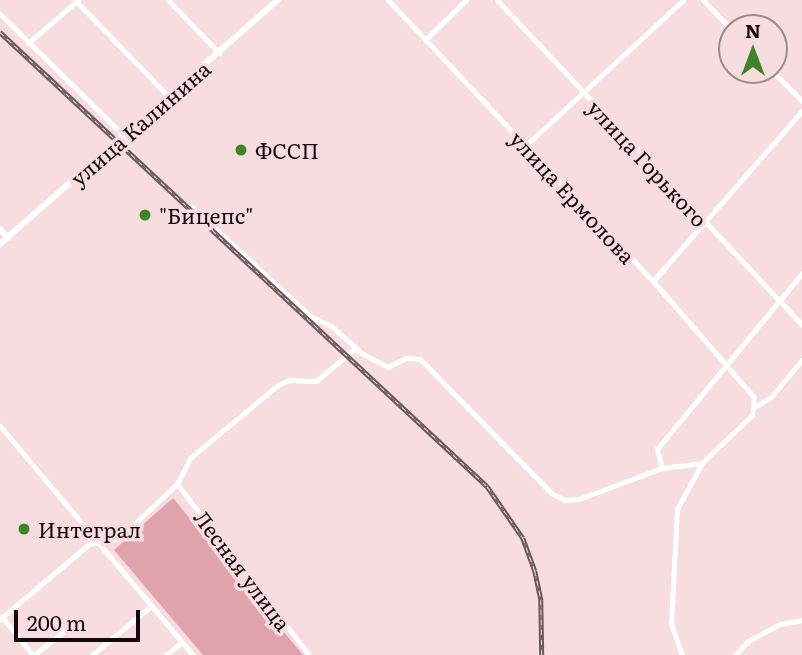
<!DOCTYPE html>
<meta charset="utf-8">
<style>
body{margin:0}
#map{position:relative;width:802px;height:655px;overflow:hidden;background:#f8dde0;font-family:Literata,serif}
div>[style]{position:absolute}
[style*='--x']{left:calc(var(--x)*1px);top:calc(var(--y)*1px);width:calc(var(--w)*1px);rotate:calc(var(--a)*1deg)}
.green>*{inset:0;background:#e0a2ab}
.minor>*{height:5px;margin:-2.5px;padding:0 2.5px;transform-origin:2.5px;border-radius:2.5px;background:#fff}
.major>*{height:6px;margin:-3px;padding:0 3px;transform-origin:3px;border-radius:3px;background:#fff}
.rail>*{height:4.5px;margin-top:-2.25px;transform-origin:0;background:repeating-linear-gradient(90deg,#f8dde0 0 5px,#69595b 0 10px);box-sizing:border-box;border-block:2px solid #69595b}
.dots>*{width:19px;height:19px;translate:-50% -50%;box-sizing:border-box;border:4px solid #f8dde0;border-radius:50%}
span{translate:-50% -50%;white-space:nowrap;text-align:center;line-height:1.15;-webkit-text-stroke:7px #f8dde0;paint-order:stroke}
.street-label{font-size:21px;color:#120a0b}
.poi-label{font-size:21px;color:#120a0b}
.left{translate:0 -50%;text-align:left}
.north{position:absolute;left:718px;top:14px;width:70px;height:70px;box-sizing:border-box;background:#f8dde0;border:2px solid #9c898b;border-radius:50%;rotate:0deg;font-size:19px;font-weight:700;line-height:28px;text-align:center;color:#120a0b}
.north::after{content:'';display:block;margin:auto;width:24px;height:32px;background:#3e8429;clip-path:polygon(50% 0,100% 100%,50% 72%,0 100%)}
.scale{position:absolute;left:14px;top:610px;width:126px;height:32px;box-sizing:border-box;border:4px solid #120a0b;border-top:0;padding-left:9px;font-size:21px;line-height:24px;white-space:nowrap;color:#120a0b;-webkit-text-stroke:5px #f8dde0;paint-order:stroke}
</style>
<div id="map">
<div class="green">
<div style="clip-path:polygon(173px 498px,303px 655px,203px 655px,114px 550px)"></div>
</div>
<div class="minor">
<div style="--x:75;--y:0;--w:136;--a:45.9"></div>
<div style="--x:168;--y:0;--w:74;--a:46.1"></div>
<div style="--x:388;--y:0;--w:386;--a:46.7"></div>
<div style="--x:653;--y:281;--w:154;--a:49"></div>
<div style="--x:754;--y:397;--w:18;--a:96"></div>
<div style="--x:752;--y:415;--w:69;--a:136.2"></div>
<div style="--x:497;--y:0;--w:446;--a:46.8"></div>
<div style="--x:703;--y:0;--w:42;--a:46"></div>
<div style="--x:0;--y:14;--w:177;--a:44.5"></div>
<div style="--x:425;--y:40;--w:57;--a:-44.3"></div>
<div style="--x:28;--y:43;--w:66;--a:-40.7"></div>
<div style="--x:771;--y:70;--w:44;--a:45"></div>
<div style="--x:525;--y:146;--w:215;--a:-42.7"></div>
<div style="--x:192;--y:207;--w:161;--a:42.7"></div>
<div style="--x:310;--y:316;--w:23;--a:25"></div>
<div style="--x:331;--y:326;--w:37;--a:41"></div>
<div style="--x:653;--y:281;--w:226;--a:-48.8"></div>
<div style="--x:756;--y:406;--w:17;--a:-31"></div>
<div style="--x:771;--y:397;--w:48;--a:-50"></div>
<div style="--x:0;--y:426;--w:299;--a:49.9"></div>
<div style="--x:662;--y:468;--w:20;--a:-105"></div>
<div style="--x:657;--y:449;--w:228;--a:-50.5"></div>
<div style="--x:177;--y:484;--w:216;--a:52.3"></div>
<div style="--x:2;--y:617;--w:49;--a:50.8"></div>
<div style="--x:0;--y:619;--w:116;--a:-40.1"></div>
<div style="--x:89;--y:544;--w:31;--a:-11"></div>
<div style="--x:119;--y:538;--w:79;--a:-43"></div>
<div style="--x:177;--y:484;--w:30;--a:-63"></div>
<div style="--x:191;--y:457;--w:113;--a:-39.6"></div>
<div style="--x:278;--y:385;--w:12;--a:-24"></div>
<div style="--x:289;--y:380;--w:27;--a:2"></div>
<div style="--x:316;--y:381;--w:50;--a:-40.1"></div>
<div style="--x:354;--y:349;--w:38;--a:28"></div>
<div style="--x:388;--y:367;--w:20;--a:-27"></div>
<div style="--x:406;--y:358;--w:14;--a:4"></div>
<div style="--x:420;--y:359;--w:187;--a:45.6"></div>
<div style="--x:551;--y:493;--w:16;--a:27"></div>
<div style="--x:565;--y:500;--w:14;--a:-4"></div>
<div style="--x:579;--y:499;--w:89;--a:-20.5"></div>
<div style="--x:662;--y:468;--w:40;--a:-7.1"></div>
<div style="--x:34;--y:655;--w:42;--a:-38.2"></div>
<div style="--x:92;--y:655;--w:77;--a:-39.7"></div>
<div style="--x:166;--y:655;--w:19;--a:-39"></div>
<div style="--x:682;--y:655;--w:34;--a:-109"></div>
<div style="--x:671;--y:623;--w:114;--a:-87"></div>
<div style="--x:677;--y:509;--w:52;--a:-61.5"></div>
<div style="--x:735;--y:655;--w:19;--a:-47"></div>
<div style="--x:748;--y:641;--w:36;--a:-28"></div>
<div style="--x:780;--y:624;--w:22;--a:-10"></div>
</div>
<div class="major">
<div style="--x:0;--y:229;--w:12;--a:48"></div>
<div style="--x:0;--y:244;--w:370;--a:-41.3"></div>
</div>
<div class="rail">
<div style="--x:0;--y:32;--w:666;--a:42.99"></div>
<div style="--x:487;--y:486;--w:63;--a:55.3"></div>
<div style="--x:523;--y:538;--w:35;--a:70"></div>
<div style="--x:535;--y:571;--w:30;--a:78"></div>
<div style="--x:541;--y:600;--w:55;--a:89"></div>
</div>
<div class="dots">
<div style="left:241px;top:150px;background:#3e8429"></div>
<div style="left:145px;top:215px;background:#3e8429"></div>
<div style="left:24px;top:529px;background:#3e8429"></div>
</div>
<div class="street-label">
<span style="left:140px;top:123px;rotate:-41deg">улица Калинина</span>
<span style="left:648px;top:163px;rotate:47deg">улица Горького</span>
<span style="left:573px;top:197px;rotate:47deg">улица Ермолова</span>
<span style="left:243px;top:570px;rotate:53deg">Лесная улица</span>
</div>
<div class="poi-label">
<span class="left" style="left:255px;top:150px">ФССП</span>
<span class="left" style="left:159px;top:215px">"Бицепс"</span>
<span class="left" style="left:38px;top:529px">Интеграл</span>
</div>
<div class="north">N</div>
<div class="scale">200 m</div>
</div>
